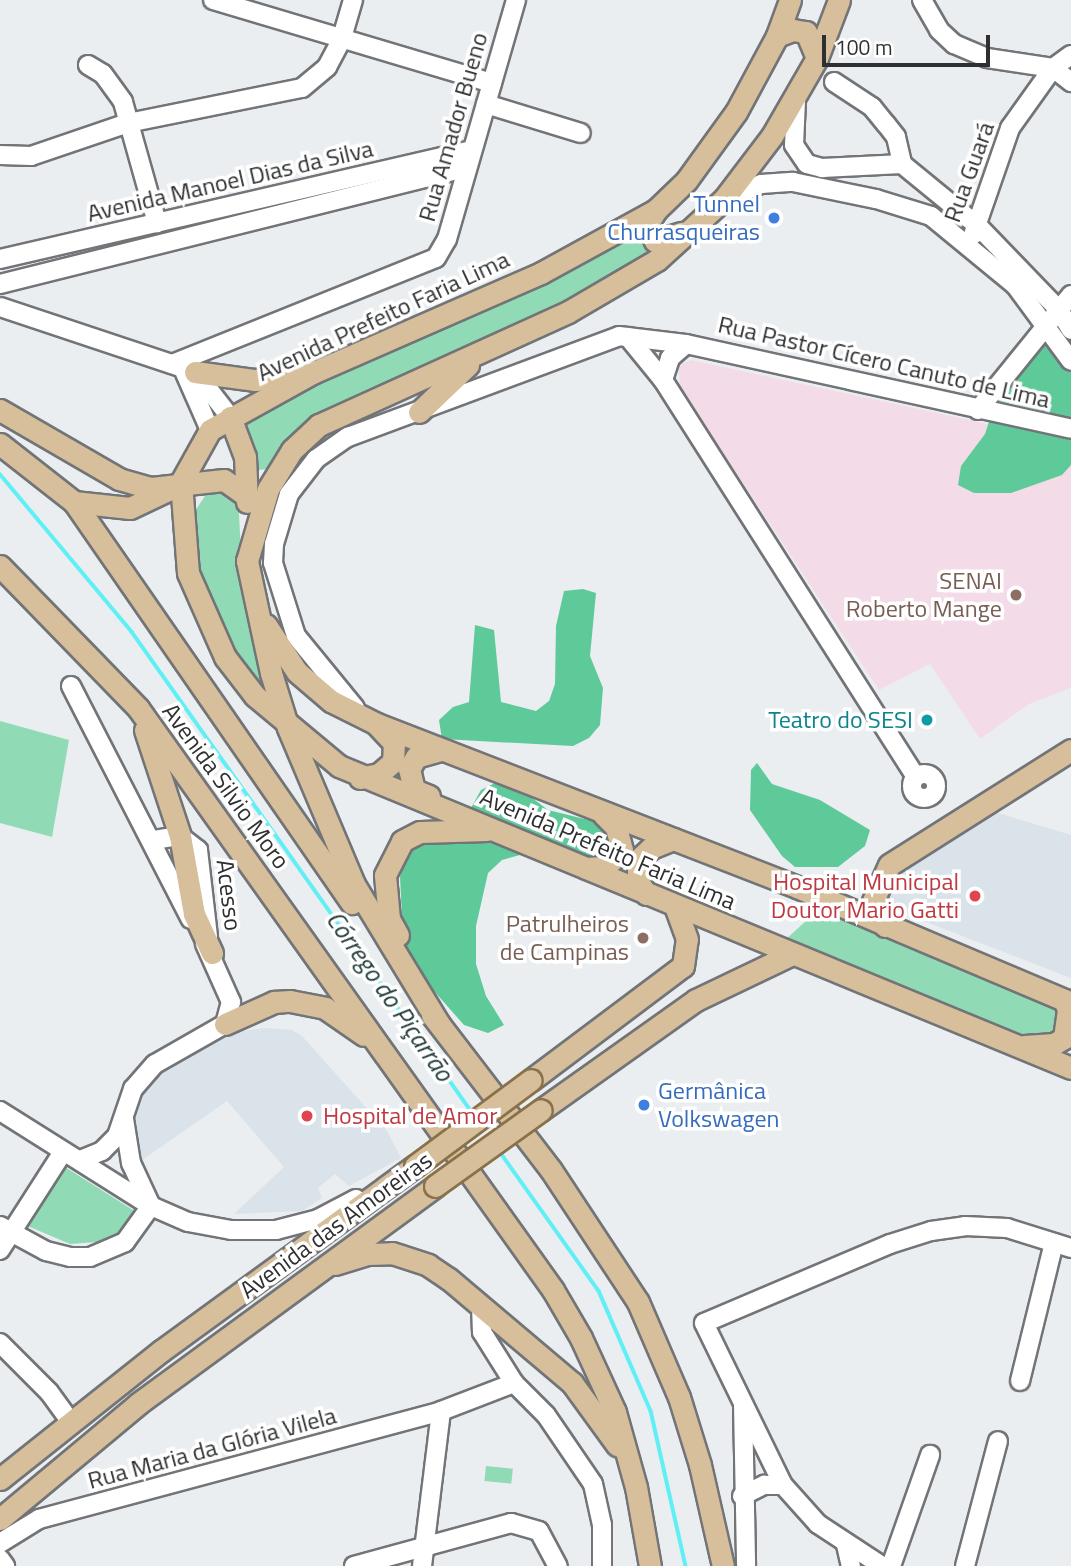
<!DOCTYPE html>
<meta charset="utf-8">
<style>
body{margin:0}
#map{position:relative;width:1071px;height:1566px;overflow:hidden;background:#ebeef0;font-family:"Titillium Web",sans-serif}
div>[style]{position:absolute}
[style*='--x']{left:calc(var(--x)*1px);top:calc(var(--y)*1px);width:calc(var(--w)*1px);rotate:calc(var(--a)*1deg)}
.built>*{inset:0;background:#dae2ea}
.education>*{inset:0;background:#f3dce8}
.green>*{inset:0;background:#90dbb6;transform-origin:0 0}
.forest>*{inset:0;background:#5ec999}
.stream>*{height:3.5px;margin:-1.75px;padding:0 1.75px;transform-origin:1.75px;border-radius:1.75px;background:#60eff5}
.roads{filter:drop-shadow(2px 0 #727477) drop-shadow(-2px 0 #727477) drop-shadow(0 2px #727477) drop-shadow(0 -2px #727477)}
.minor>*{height:18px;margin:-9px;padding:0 9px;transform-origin:9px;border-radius:9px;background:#fff}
.minor>.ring{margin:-9px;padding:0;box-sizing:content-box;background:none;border:18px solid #fff;border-radius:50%}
.major>*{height:21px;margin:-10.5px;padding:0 10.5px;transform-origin:10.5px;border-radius:10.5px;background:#d6bf9a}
.bridges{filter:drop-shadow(2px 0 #897149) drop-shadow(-2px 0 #897149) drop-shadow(0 2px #897149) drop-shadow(0 -2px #897149)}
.major-bridge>*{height:21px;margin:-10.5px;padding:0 10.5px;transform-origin:10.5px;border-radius:10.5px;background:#d6bf9a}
.dots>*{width:19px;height:19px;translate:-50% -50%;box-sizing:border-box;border:4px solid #fff;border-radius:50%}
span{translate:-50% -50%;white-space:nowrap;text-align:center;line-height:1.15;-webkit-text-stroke:7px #fff;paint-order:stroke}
.street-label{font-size:24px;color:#2e2f30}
.shop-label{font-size:24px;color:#366cbe}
.right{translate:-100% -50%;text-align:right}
.left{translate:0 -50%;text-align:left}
.education-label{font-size:24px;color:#785e54}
.culture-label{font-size:24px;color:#0d838f}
.health-label{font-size:24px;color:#be3a42}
.water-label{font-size:26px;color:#233c3d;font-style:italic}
.scale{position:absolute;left:822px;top:35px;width:168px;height:32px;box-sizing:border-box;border:4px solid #2e2f30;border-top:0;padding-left:9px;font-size:21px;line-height:24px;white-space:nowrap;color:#2e2f30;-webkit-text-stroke:5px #fff;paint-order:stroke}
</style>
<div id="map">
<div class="built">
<div style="clip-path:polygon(988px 810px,1071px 835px,1071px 978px,877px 903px,890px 871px)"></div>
<div style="clip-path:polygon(264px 1028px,292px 1030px,302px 1036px,387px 1131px,401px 1158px,349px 1186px,335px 1174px,318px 1188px,322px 1198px,302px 1211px,234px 1214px,284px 1167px,227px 1101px,135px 1165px,131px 1147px,133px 1108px,149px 1077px,191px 1049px,197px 1052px,216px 1035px)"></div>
</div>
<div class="education">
<div style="clip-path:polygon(691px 360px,1071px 442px,1071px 688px,1029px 704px,980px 739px,930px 664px,879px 690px,680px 387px,678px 365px)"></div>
</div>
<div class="green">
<div style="clip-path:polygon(643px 222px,659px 255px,502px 337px,297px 430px,269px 469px,258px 470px,245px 421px,283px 399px,568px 273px)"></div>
<div style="clip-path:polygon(222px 488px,238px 496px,242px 571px,274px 707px,210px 611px,195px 558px,195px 511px,207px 493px)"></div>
<div style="clip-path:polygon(0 721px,69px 740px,52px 837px,0 823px)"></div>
<div style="clip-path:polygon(818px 910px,1053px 1005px,1059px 1019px,1057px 1031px,1047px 1038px,1025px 1040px,784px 941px)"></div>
<div style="clip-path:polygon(65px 1167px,133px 1210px,131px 1224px,121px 1234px,110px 1241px,70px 1244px,23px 1224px,55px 1171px)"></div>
<div style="left:486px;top:1466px;width:27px;height:15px;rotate:6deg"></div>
</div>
<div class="forest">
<div style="clip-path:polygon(1071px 289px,1071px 465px,1062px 475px,1011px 493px,974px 493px,958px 485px,961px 466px,985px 434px,996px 400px)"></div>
<div style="clip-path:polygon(583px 589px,596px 593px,590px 656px,603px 688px,600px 725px,589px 738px,573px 746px,442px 739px,439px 720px,453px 707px,469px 702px,475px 625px,494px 630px,501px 702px,536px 711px,549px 701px,555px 684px,556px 626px,564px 591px)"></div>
<div style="clip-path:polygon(757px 763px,772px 784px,820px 800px,870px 830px,865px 846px,838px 867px,795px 867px,782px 856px,750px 810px,751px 770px)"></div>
<div style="clip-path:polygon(497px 782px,519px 788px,548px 810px,617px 827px,624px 862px,520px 855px,502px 860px,488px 873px,476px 926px,476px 964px,486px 996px,504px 1025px,488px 1033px,464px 1025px,404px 957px,400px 877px,408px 847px,440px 843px,456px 835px,481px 790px)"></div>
</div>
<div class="stream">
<div style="--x:0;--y:474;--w:206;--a:50.1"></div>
<div style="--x:132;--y:632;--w:592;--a:54.7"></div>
<div style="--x:498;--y:1149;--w:174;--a:54.6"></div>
<div style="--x:599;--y:1291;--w:131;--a:66.6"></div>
<div style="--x:651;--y:1411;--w:159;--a:77.3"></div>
</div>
<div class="roads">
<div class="minor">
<div style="--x:213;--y:0;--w:291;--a:16.6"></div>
<div style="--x:922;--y:0;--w:34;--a:60"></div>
<div style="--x:939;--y:30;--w:21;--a:43"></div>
<div style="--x:954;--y:44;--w:36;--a:23"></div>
<div style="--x:987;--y:58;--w:67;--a:8.6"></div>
<div style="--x:1053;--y:68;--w:23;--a:38"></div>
<div style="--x:88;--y:65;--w:17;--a:31"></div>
<div style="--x:103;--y:74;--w:34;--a:54"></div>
<div style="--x:123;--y:102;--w:126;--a:74.3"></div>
<div style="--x:834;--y:82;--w:45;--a:33.3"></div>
<div style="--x:872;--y:107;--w:22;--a:51"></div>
<div style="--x:886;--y:124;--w:16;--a:52"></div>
<div style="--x:896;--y:137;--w:28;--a:77"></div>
<div style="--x:796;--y:100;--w:45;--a:92.5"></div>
<div style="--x:794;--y:145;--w:23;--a:56"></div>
<div style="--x:807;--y:164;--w:16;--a:15"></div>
<div style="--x:822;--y:168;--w:80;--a:-2.9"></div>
<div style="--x:902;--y:164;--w:99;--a:39.3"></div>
<div style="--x:979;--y:227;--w:115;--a:46.1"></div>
<div style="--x:1059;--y:310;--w:23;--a:59"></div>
<div style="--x:486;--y:104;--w:99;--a:17"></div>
<div style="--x:0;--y:155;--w:31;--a:2"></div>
<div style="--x:31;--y:156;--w:102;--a:-18.8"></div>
<div style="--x:128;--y:123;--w:177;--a:-11.4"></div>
<div style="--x:302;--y:88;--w:33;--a:-40"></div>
<div style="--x:327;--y:67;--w:30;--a:-62"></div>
<div style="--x:341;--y:41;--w:43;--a:-73.7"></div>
<div style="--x:724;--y:199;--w:40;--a:-22"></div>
<div style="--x:761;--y:184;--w:32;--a:-4"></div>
<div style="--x:793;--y:182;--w:85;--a:11.6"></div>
<div style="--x:876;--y:199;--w:58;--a:17.2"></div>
<div style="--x:931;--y:216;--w:109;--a:39.4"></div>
<div style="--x:1015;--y:285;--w:94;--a:53.6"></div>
<div style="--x:973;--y:235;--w:113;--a:-70.9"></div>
<div style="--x:1010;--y:128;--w:74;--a:-54.4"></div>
<div style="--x:1053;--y:68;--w:22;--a:-36"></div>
<div style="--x:0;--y:259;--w:483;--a:-13"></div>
<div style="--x:0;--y:284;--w:480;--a:-14"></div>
<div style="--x:0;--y:307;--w:206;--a:18.4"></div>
<div style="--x:195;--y:372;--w:57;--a:52.1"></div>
<div style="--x:628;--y:337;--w:55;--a:50.9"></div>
<div style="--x:663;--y:380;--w:471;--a:57.5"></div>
<div style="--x:172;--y:364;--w:284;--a:-21.9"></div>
<div style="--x:436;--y:258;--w:22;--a:-60"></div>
<div style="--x:447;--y:239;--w:249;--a:-73.9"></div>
<div style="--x:185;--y:373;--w:62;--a:66.3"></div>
<div style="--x:663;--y:380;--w:23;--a:-72"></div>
<div style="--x:670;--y:358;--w:21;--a:-41"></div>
<div style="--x:978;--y:410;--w:148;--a:-51"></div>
<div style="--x:71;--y:686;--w:262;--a:62.8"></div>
<div style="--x:355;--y:708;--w:93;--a:-129.3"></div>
<div style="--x:296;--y:636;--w:77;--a:-107.5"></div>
<div style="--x:273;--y:563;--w:19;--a:-87"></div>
<div style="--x:274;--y:544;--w:52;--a:-73.3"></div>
<div style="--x:289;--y:494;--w:44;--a:-52.4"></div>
<div style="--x:316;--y:459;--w:39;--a:-35"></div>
<div style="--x:348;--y:437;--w:289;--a:-20.4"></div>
<div style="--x:619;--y:336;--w:67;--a:6.8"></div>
<div style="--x:686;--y:344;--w:394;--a:12.4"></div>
<div class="ring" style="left:912px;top:774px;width:6px;height:6px"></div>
<div style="--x:154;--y:840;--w:26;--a:-9"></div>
<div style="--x:180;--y:836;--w:23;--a:38"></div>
<div style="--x:198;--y:850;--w:87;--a:83.4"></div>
<div style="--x:0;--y:1111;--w:178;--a:32.2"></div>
<div style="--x:151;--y:1206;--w:40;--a:23.4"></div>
<div style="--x:188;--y:1222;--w:44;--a:10.5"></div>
<div style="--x:231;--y:1230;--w:45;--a:0"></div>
<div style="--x:276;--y:1230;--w:43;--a:-14.7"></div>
<div style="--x:318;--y:1219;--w:43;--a:-27.8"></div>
<div style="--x:80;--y:1160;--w:24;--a:-22"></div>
<div style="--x:102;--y:1151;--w:21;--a:-45"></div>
<div style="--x:117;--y:1136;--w:50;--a:-71.2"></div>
<div style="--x:133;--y:1089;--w:33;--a:-49"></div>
<div style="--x:155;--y:1064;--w:81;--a:-29.7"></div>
<div style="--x:225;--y:1024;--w:23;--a:-75"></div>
<div style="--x:231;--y:1002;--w:64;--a:-114.1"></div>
<div style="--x:0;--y:1226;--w:52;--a:28.5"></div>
<div style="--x:46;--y:1251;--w:25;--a:14"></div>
<div style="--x:70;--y:1257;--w:20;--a:0"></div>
<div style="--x:90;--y:1257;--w:38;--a:-23"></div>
<div style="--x:125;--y:1242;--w:44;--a:-54.2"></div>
<div style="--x:151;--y:1206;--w:47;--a:-114.9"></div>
<div style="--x:131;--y:1163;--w:45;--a:-99"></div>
<div style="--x:0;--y:1250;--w:117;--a:-57.3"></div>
<div style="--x:481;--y:1305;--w:27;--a:88"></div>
<div style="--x:482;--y:1332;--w:60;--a:57.9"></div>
<div style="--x:514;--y:1383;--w:45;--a:45"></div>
<div style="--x:546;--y:1415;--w:83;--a:55.7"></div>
<div style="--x:593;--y:1484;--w:42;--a:77.6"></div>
<div style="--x:602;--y:1525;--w:41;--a:90"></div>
<div style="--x:0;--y:1343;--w:69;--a:45"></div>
<div style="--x:49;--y:1392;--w:39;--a:54"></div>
<div style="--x:1020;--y:1381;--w:142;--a:-76.2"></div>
<div style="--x:743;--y:1404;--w:162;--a:88.9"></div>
<div style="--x:742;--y:1496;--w:25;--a:-27"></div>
<div style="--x:764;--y:1485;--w:19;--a:0"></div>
<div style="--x:0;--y:1543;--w:46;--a:-31.6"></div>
<div style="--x:39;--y:1519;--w:416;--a:-15"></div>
<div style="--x:441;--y:1411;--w:78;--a:-21"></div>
<div style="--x:846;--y:1545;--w:22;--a:77"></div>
<div style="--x:0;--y:1559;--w:9;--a:54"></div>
<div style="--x:354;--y:1566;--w:163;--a:-15.3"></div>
<div style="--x:511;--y:1523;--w:29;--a:16"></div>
<div style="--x:539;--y:1531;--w:40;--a:62"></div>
<div style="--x:422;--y:1566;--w:156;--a:-83"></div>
<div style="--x:882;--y:1566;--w:77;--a:-146.7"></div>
<div style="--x:818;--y:1524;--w:52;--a:-131.9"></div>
<div style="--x:783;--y:1485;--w:180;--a:-116"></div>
<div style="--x:704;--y:1323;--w:202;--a:-23"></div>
<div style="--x:890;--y:1244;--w:43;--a:-17.6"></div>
<div style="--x:931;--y:1231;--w:34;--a:-8"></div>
<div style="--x:965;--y:1226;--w:42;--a:2.7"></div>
<div style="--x:1007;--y:1228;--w:67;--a:17.4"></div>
<div style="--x:891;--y:1566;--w:118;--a:-70.6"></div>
<div style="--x:965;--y:1566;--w:129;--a:-75.2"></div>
</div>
<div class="major">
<div style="--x:790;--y:0;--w:38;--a:110"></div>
<div style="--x:777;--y:36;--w:86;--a:118.3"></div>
<div style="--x:736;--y:112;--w:85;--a:125.9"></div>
<div style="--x:686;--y:181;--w:42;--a:136"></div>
<div style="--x:656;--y:210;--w:131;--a:151.3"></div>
<div style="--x:541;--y:273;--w:248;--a:156.4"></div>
<div style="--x:314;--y:372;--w:119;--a:150.9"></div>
<div style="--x:210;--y:430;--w:60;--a:119.1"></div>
<div style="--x:181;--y:482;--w:91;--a:85.6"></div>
<div style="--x:188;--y:573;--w:92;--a:66.2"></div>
<div style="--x:225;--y:657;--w:49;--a:52.4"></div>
<div style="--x:255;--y:696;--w:109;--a:39.8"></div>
<div style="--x:339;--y:766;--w:792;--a:22.42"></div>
<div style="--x:777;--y:36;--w:17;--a:-21"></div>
<div style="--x:793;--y:30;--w:13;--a:9"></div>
<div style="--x:806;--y:32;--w:28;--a:67"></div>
<div style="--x:656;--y:210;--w:15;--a:122"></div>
<div style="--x:648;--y:223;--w:19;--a:69"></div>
<div style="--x:655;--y:241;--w:28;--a:-17"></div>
<div style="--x:195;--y:372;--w:61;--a:7.6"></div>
<div style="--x:255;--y:380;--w:44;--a:-7.8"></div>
<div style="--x:0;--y:410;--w:138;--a:30.1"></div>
<div style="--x:119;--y:479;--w:33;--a:16"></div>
<div style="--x:151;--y:488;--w:73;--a:-6.3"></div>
<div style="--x:224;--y:480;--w:28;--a:35"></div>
<div style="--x:419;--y:412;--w:68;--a:-43.8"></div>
<div style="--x:230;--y:417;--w:43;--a:69.4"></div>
<div style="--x:245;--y:457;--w:45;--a:87.5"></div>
<div style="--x:0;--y:444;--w:94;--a:38.1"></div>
<div style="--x:74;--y:502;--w:488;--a:55.3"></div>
<div style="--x:74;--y:502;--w:56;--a:6.1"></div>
<div style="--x:130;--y:508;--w:49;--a:-25.5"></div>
<div style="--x:0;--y:566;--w:198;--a:45.8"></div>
<div style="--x:138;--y:708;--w:715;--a:54.51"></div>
<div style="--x:553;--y:1290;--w:56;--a:59.7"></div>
<div style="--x:581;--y:1338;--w:81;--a:65.3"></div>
<div style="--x:615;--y:1412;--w:78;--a:74.4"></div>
<div style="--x:636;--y:1487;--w:80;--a:80"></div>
<div style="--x:266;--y:625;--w:56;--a:56.6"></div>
<div style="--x:297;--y:672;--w:45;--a:40.5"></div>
<div style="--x:331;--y:701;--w:51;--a:26.6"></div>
<div style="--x:377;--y:724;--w:451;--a:21.2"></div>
<div style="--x:797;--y:887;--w:298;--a:22.9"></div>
<div style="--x:145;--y:730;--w:112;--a:71.7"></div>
<div style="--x:180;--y:836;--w:79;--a:79.8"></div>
<div style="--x:194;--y:914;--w:43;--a:65.2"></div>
<div style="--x:360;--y:778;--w:19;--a:-12"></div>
<div style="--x:379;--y:774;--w:18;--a:-41"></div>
<div style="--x:393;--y:762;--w:19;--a:-87"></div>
<div style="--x:394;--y:743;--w:25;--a:-133"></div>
<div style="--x:429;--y:796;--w:16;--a:-158"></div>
<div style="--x:414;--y:790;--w:22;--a:-103"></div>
<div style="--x:409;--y:769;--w:14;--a:-60"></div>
<div style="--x:416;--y:757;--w:25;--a:-16"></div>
<div style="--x:586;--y:868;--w:19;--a:-3"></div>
<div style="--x:605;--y:867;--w:24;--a:-45"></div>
<div style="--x:622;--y:850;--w:24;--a:-105"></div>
<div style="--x:616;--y:827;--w:18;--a:-135"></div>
<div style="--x:646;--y:894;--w:15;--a:-122"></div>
<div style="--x:638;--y:881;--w:21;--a:-90"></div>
<div style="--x:638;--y:860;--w:18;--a:-43"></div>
<div style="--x:651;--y:848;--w:24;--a:-22"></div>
<div style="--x:885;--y:926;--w:16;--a:-130"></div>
<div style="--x:875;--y:914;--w:13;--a:-99"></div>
<div style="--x:873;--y:901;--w:39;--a:-66"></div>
<div style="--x:889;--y:865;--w:215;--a:-32.3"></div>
<div style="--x:398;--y:935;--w:18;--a:-119"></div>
<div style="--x:389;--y:919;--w:44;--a:-95.2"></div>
<div style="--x:385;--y:875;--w:38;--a:-63"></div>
<div style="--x:402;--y:841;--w:20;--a:-27"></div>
<div style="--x:420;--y:832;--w:67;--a:-1.7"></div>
<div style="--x:432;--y:1015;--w:195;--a:52.5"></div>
<div style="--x:551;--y:1170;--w:158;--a:56.6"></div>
<div style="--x:638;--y:1302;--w:103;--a:66.7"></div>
<div style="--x:679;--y:1397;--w:71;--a:72.8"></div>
<div style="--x:700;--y:1465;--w:104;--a:77.2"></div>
<div style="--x:225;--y:1024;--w:54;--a:-24.2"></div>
<div style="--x:274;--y:1002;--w:16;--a:-4"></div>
<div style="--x:290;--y:1001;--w:36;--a:11"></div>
<div style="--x:325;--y:1008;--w:47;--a:34.7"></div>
<div style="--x:439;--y:1024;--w:164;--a:-121.3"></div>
<div style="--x:354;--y:884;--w:169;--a:-112.9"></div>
<div style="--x:288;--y:728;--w:58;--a:-107.2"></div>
<div style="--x:271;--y:673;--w:115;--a:-102.1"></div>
<div style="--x:247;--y:561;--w:75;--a:-73.7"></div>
<div style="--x:268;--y:489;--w:46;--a:-58.4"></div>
<div style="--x:292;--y:450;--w:37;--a:-43"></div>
<div style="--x:319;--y:425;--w:273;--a:-24.4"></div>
<div style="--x:568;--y:312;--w:103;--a:-30.3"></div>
<div style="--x:657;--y:260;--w:91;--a:-42.3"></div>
<div style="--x:724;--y:199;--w:79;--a:-52.7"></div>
<div style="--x:772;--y:136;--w:90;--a:-60"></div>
<div style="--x:817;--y:58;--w:62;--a:-69.2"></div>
<div style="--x:1024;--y:1046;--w:30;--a:-4"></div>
<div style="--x:1054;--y:1044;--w:12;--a:-31"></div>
<div style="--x:1064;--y:1038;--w:29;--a:-82"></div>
<div style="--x:1068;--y:1009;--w:10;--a:-114"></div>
<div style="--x:531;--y:1080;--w:190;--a:-36.9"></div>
<div style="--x:683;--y:966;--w:27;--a:-82"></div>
<div style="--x:687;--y:939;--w:35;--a:-110"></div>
<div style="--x:541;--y:1110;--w:190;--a:-35.4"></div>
<div style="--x:696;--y:1000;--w:106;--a:-25.6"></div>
<div style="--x:335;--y:1264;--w:34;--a:-17"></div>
<div style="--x:368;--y:1254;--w:24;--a:-2"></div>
<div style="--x:392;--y:1253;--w:38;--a:18"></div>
<div style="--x:428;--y:1265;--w:25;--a:34"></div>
<div style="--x:449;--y:1279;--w:161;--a:40.2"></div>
<div style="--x:572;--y:1383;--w:77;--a:54"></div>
<div style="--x:0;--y:1479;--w:206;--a:-38.5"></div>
<div style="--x:161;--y:1351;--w:314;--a:-36.1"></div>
<div style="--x:0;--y:1519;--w:181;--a:-39.8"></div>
<div style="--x:139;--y:1403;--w:367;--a:-36.2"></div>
</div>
</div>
<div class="bridges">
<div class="major-bridge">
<div style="--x:415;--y:1166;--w:144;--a:-36.6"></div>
<div style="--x:435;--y:1186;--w:130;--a:-35.6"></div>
</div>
</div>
<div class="dots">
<div style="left:774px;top:218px;background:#3f7fe0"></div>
<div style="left:1016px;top:595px;background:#8d6e63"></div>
<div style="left:927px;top:720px;background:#0f9aa8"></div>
<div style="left:975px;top:896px;background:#e0444e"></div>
<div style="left:643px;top:938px;background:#8d6e63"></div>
<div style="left:644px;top:1105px;background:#3f7fe0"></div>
<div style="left:307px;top:1116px;background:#e0444e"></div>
</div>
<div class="street-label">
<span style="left:453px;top:127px;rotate:-74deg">Rua Amador Bueno</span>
<span style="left:969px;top:172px;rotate:-70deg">Rua Guará</span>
<span style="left:230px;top:181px;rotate:-13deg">Avenida Manoel Dias da Silva</span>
<span style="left:383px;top:316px;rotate:-25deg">Avenida Prefeito Faria Lima</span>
<span style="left:884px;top:362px;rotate:13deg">Rua Pastor Cícero Canuto de Lima</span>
<span style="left:226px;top:786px;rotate:54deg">Avenida Silvio Moro</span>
<span style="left:608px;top:849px;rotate:23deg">Avenida Prefeito Faria Lima</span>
<span style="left:229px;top:895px;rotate:83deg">Acesso</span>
<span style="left:336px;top:1225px;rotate:-36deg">Avenida das Amoreiras</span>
<span style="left:212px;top:1448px;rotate:-15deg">Rua Maria da Glória Vilela</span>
</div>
<div class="shop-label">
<span class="right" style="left:760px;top:218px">Tunnel<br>Churrasqueiras</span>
<span class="left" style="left:658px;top:1105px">Germânica<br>Volkswagen</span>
</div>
<div class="education-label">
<span class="right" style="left:1002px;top:595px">SENAI<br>Roberto Mange</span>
<span class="right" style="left:629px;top:938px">Patrulheiros<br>de Campinas</span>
</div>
<div class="culture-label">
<span class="right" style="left:913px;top:720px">Teatro do SESI</span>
</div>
<div class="health-label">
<span class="right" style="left:959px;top:896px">Hospital Municipal<br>Doutor Mario Gatti</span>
<span class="left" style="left:323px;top:1116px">Hospital de Amor</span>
</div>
<div class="water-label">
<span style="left:390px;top:996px;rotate:55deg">Córrego do Piçarrão</span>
</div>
<div class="scale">100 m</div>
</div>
